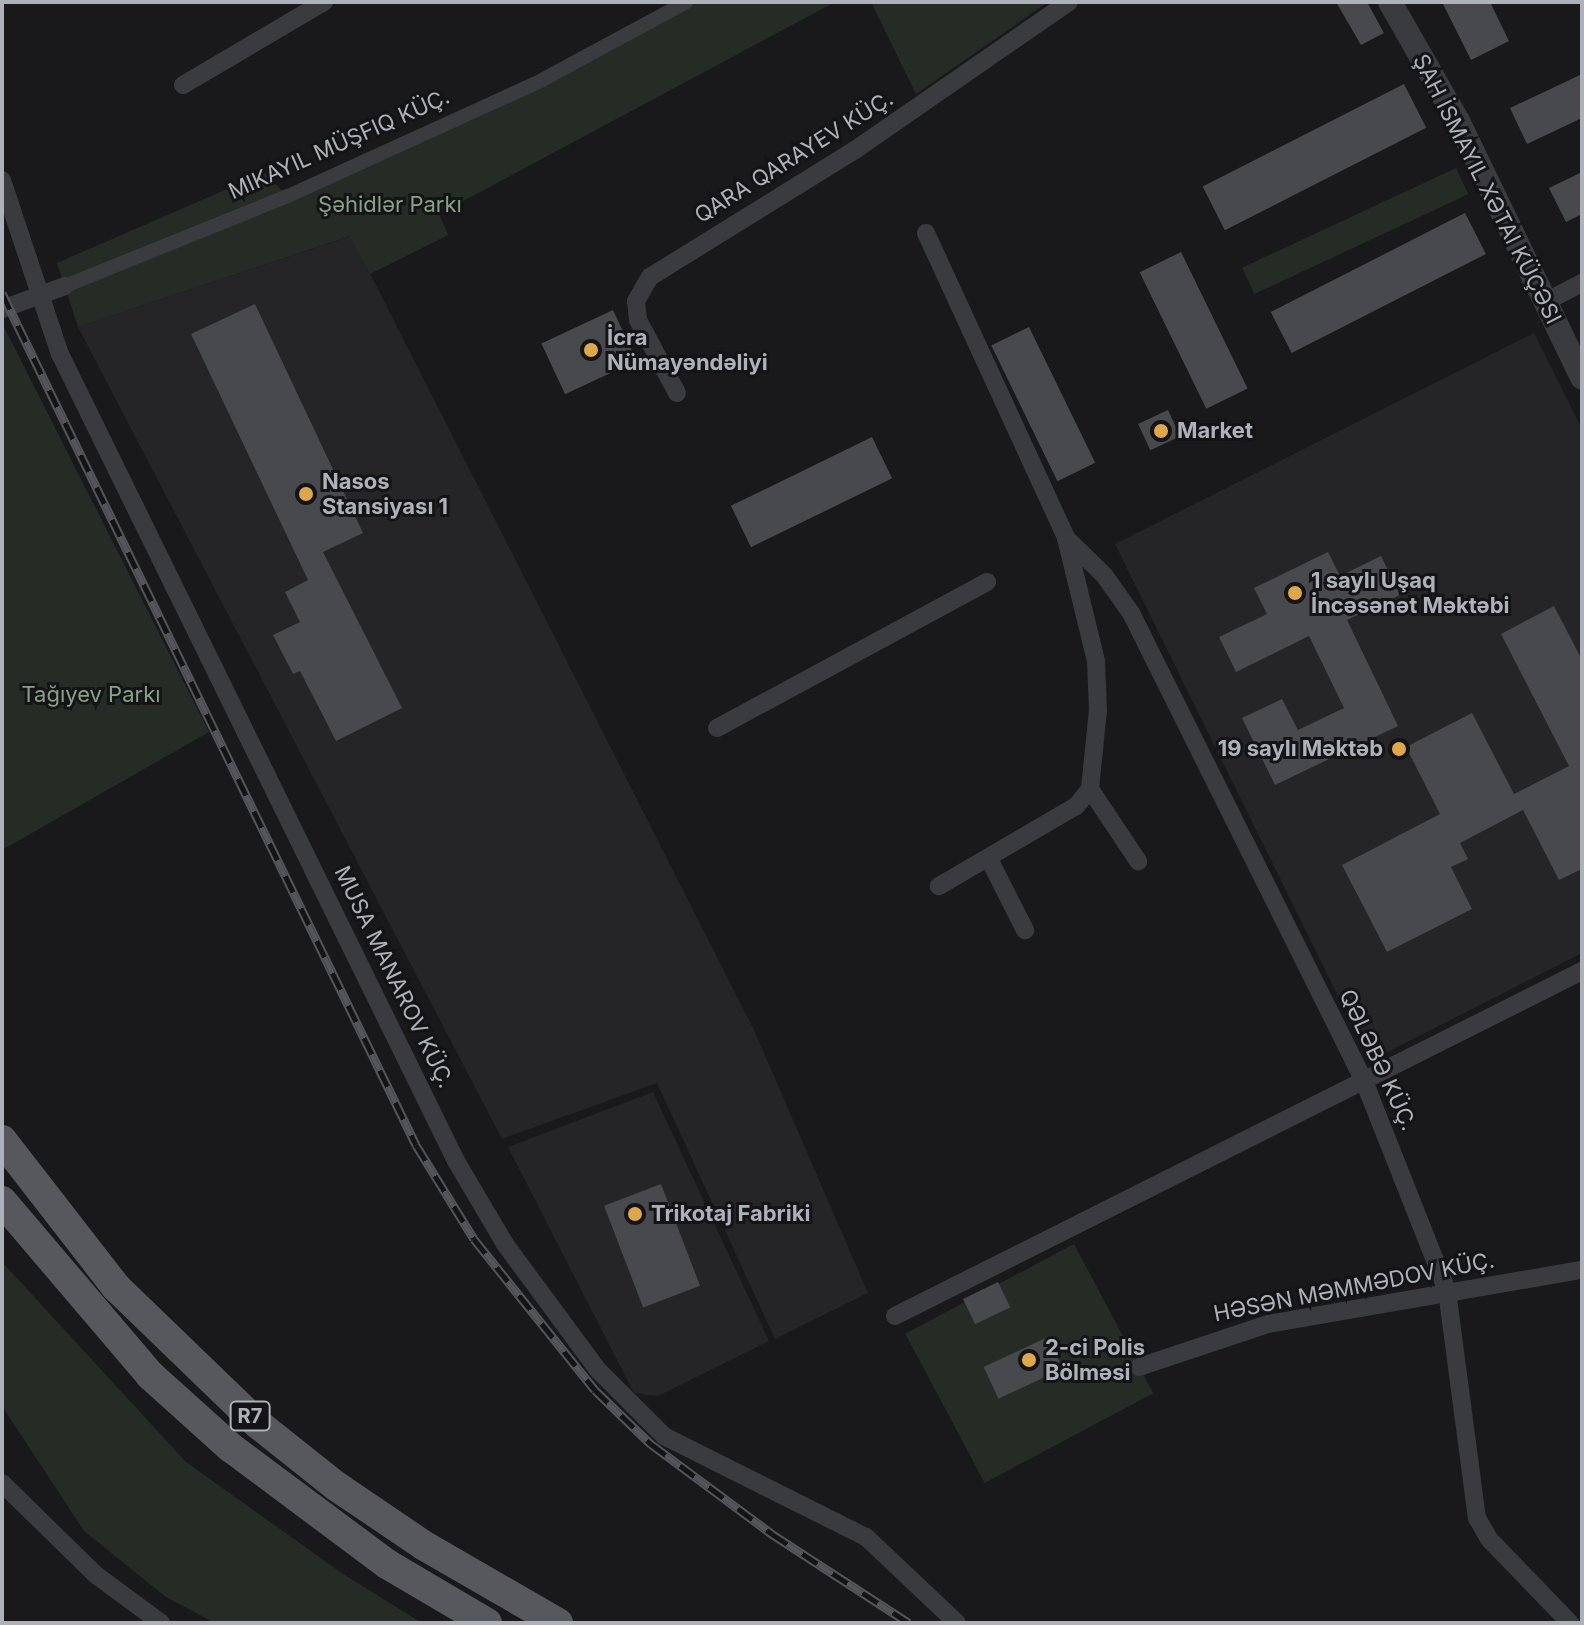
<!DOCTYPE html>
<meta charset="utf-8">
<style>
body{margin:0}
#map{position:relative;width:1584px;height:1625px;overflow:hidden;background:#19191b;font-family:Inter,sans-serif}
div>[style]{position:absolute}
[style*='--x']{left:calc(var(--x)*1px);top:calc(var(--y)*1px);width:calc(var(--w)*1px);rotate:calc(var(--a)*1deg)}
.built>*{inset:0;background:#252527}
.green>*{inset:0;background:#252c26;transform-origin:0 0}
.building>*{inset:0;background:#48494d;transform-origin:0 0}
.pedestrian>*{height:14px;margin:-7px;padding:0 7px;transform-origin:7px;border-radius:7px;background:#3a3b3f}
.minor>*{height:18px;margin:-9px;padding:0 9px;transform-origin:9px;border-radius:9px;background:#3a3b3f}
.tertiary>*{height:24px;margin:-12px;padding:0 12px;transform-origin:12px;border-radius:12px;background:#3a3b3f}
.primary>*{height:30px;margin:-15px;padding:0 15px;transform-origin:15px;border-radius:15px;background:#56585e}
.rail>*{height:9px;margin-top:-4.5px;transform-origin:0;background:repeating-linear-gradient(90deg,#141416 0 18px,#53555a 0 36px);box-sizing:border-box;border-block:2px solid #53555a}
.dots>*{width:22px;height:22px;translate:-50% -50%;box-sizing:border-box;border:4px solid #141416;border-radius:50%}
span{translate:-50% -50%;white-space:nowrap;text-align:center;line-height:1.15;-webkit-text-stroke:6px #141416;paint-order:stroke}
.shield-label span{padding:2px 6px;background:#141416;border:2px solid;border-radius:6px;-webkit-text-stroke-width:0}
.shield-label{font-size:20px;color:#adb1b9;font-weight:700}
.street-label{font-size:22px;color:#adb1b9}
.park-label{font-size:22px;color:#86a286}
.poi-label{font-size:22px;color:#adb1b9;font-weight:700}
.left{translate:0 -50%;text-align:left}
.right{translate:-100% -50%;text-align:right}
.frame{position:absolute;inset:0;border:4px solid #adb1b9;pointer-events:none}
</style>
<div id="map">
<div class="built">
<div style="clip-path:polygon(351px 236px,754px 1030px,868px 1293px,775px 1339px,657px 1083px,502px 1139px,78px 327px)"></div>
<div style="clip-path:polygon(1534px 333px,1582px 429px,1582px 953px,1370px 1061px,1115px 544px)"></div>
<div style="clip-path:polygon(653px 1092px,769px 1341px,658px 1396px,634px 1393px,508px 1147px)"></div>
</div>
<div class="green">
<div style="clip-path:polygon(686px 2px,835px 2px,439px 214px,448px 235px,370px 274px,350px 236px,78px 327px,57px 263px,264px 173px,288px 196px,542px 80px)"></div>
<div style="clip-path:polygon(871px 2px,1048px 2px,916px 94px)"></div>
<div style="left:1456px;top:168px;width:29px;height:236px;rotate:65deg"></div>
<div style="clip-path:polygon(2px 323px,209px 732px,2px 850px)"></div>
<div style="left:1074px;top:1244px;width:169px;height:191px;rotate:62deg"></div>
<div style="clip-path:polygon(2px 1262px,186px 1462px,343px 1574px,422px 1623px,215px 1623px,166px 1597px,84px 1531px,2px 1406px)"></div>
</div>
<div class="building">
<div style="clip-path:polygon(1336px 2px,1367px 2px,1384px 33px,1361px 45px)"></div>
<div style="clip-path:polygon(1442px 2px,1490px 2px,1509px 41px,1471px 60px)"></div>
<div style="clip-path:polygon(1582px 74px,1582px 118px,1527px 144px,1510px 108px)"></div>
<div style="left:1404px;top:84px;width:49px;height:226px;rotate:63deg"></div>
<div style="clip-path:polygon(1582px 172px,1582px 214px,1566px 222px,1549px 188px)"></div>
<div style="left:1465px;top:213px;width:46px;height:218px;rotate:63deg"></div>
<div style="left:1181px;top:252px;width:152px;height:46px;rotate:64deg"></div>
<div style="clip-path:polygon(255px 304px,363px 533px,323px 552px,402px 708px,336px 741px,300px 671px,293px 674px,273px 635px,300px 622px,285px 592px,308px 580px,191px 334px)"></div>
<div style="left:613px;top:310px;width:56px;height:79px;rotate:65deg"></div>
<div style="left:1029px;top:327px;width:151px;height:42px;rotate:64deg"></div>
<div style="left:1168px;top:410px;width:29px;height:33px;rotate:65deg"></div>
<div style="left:872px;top:437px;width:46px;height:157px;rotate:64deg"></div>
<div style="clip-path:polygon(1328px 552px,1340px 576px,1381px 556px,1400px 595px,1347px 620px,1398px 726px,1275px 785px,1242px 718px,1282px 699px,1298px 730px,1344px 708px,1309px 636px,1236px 672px,1219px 637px,1267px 614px,1254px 588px)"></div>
<div style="clip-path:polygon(1554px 606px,1582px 660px,1582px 869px,1559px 880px,1523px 810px,1460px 843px,1468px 859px,1451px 867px,1472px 909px,1387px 952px,1342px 865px,1440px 814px,1406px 747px,1472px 713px,1514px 794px,1569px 766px,1501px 634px)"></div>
<div style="left:661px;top:1184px;width:109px;height:61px;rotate:69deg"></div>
<div style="left:998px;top:1282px;width:28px;height:39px;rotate:64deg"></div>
<div style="left:1048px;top:1337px;width:35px;height:71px;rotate:65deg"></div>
</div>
<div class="pedestrian">
<div style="--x:65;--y:286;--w:240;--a:-22"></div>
<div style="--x:288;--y:196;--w:279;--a:-24.5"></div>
<div style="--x:542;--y:80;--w:164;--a:-28.4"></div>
</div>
<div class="minor">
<div style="--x:183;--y:85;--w:164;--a:-30.5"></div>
<div style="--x:2;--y:180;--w:183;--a:71.6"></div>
<div style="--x:60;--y:354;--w:899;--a:63.86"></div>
<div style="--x:456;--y:1161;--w:96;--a:59.4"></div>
<div style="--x:505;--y:1244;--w:155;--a:53.6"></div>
<div style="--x:597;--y:1369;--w:95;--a:45"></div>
<div style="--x:664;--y:1436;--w:226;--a:26.6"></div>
<div style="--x:866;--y:1537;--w:125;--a:43.4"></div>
<div style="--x:926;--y:233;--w:336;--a:65.3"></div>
<div style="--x:1066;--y:538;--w:127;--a:76.3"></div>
<div style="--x:1096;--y:661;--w:49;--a:87.7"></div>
<div style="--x:1098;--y:710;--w:79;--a:95.8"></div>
<div style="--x:1090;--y:789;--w:22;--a:129"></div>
<div style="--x:1076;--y:806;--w:159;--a:149.7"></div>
<div style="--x:1545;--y:302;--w:42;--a:-27.2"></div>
<div style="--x:2;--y:309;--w:67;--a:-20.1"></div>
<div style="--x:677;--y:393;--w:83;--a:-118.1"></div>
<div style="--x:638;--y:320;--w:19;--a:-96"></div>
<div style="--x:636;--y:301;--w:28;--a:-60"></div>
<div style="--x:650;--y:277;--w:241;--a:-31.8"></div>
<div style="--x:855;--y:150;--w:260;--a:-34.7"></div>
<div style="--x:1066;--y:538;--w:53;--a:44.2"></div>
<div style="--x:1104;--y:575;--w:47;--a:54.6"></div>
<div style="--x:1131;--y:613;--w:523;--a:63.53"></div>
<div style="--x:1364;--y:1081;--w:226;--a:68.4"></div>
<div style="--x:1447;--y:1291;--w:229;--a:82.5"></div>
<div style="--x:1477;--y:1518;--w:24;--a:60"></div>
<div style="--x:1489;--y:1539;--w:117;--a:46"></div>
<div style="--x:717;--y:728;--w:307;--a:-28.4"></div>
<div style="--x:1090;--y:789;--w:87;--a:56.3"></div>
<div style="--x:989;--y:859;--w:80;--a:63.1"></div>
<div style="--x:895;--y:1316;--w:769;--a:-26.67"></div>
<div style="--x:1139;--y:1367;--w:136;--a:-18.4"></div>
<div style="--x:1268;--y:1324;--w:319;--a:-9.8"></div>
<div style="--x:2;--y:1483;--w:132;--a:44.4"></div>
<div style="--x:96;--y:1575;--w:81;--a:36.4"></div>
</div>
<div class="tertiary">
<div style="--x:1390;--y:2;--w:137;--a:60.3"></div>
<div style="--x:1458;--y:121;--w:285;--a:64.2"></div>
</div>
<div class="primary">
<div style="--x:2;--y:1140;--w:186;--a:52.2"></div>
<div style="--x:116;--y:1287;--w:197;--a:44"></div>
<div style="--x:258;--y:1424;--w:100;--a:38.5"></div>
<div style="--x:336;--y:1486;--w:105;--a:34.1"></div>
<div style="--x:423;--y:1545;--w:156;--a:30"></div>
<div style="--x:2;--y:1201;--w:228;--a:49.6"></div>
<div style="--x:150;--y:1375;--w:108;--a:42"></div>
<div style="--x:230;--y:1447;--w:196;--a:36.7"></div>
<div style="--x:387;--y:1564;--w:116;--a:30.5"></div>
</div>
<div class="rail">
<div style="--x:2;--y:293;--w:947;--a:64.08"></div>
<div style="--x:416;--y:1145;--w:110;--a:58.3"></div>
<div style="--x:474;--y:1239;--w:193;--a:51.3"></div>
<div style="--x:595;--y:1390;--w:78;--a:44"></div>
<div style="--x:651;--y:1444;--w:151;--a:36.6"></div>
<div style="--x:772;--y:1534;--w:163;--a:33"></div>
</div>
<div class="dots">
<div style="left:591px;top:350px;background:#dfa74c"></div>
<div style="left:1161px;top:431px;background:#dfa74c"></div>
<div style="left:306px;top:494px;background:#dfa74c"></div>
<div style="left:1295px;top:593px;background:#dfa74c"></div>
<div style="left:1399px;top:749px;background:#dfa74c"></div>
<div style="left:635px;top:1214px;background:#dfa74c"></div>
<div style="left:1029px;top:1360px;background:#dfa74c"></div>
</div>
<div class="shield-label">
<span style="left:250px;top:1416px">R7</span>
</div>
<div class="street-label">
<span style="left:339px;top:144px;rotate:-24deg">MIKAYIL MÜŞFIQ KÜÇ.</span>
<span style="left:794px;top:157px;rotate:-32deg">QARA QARAYEV KÜÇ.</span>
<span style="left:1487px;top:189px;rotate:63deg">ŞAH İSMAYIL XƏTAI KÜÇƏSI</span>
<span style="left:394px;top:977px;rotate:64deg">MUSA MANAROV KÜÇ.</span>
<span style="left:1378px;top:1060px;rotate:65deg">QƏLƏBƏ KÜÇ.</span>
<span style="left:1354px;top:1287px;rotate:-11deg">HƏSƏN MƏMMƏDOV KÜÇ.</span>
</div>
<div class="park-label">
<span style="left:390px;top:205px">Şəhidlər Parkı</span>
<span style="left:91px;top:695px">Tağıyev Parkı</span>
</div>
<div class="poi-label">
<span class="left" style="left:607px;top:350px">İcra<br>Nümayəndəliyi</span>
<span class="left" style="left:1177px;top:431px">Market</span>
<span class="left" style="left:322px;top:494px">Nasos<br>Stansiyası 1</span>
<span class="left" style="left:1311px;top:593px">1 saylı Uşaq<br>İncəsənət Məktəbi</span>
<span class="right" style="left:1383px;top:749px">19 saylı Məktəb</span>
<span class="left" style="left:651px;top:1214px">Trikotaj Fabriki</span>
<span class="left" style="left:1045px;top:1360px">2-ci Polis<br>Bölməsi</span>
</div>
<div class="frame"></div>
</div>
